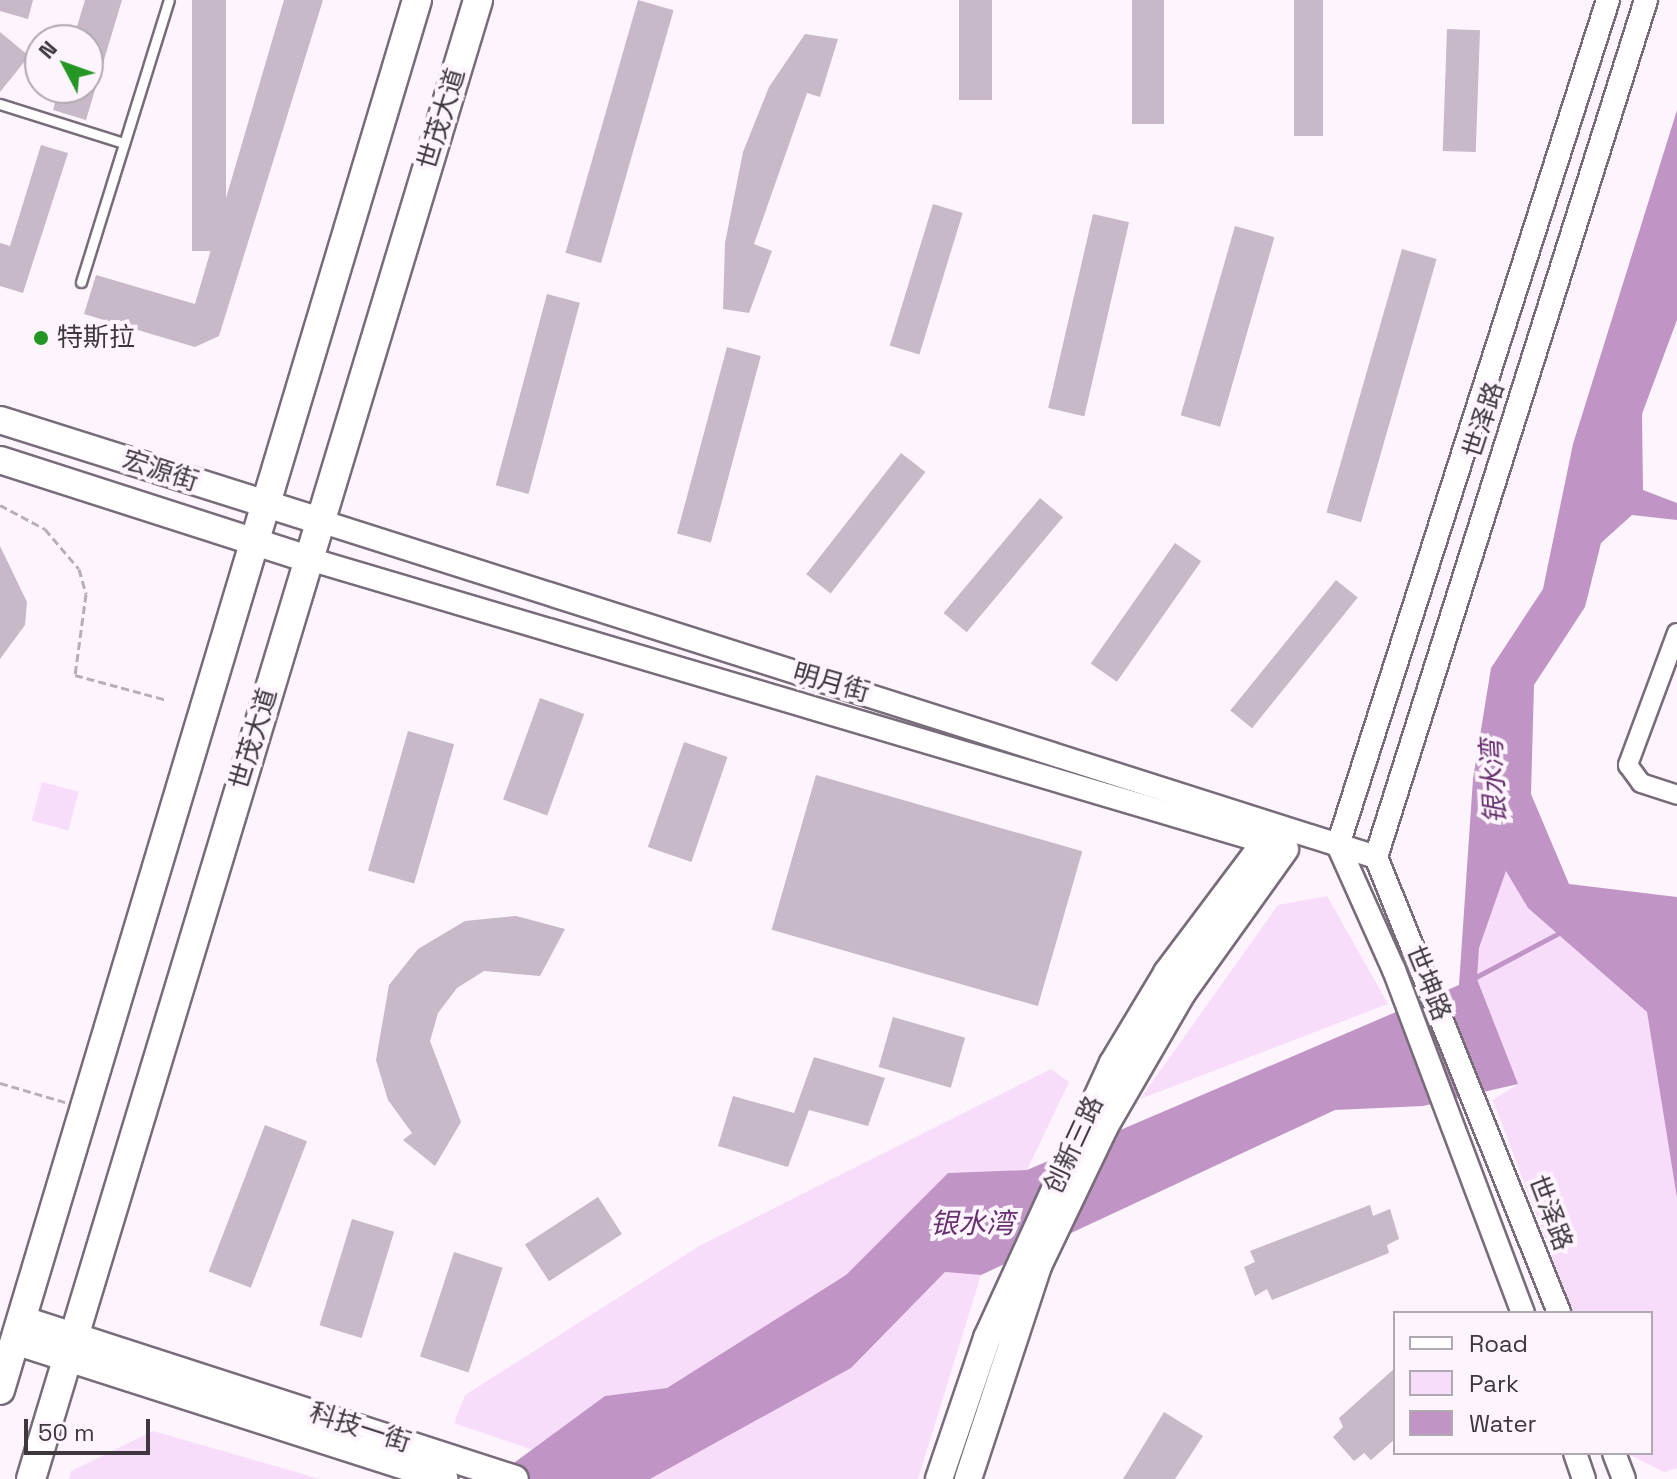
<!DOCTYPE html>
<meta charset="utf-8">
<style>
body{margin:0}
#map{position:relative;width:1677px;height:1479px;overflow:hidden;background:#fdf4fd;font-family:"Space Grotesk","Noto Sans SC",sans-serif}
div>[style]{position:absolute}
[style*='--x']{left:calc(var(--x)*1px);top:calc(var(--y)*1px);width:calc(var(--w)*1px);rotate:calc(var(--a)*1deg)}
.green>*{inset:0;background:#f8ddfb;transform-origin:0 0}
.water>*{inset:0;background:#c194c6}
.stream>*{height:5px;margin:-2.5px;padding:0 2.5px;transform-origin:2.5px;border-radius:2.5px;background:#c194c6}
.building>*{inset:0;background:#c7b9c8;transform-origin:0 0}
.path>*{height:3px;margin-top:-1.5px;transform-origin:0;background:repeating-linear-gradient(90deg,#b7afb7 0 8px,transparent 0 12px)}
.roads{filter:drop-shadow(2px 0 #786c7a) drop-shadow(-2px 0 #786c7a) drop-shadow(0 2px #786c7a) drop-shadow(0 -2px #786c7a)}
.service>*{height:9px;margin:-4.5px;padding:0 4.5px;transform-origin:4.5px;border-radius:4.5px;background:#fff}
.minor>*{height:18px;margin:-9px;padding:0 9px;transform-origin:9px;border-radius:9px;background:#fff}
.tertiary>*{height:22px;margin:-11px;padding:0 11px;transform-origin:11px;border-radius:11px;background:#fff}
.secondary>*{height:26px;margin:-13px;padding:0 13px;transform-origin:13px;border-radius:13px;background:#fff}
.primary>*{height:28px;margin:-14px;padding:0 14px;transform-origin:14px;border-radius:14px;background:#fff}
.dots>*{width:22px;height:22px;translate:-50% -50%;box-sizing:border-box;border:4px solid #fdf4fd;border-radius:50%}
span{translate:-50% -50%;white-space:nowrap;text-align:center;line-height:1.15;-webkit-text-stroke:8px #fdf4fd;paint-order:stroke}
.street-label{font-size:26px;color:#3e383e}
.poi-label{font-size:26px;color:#3e383e}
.left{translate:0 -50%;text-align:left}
.water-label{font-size:28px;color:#68316f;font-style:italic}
.legend{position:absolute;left:1393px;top:1311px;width:260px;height:144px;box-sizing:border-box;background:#fdf4fd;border:2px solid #b1a9b1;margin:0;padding:10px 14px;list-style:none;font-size:24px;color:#3e383e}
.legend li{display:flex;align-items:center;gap:16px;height:40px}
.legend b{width:40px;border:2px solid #b1a9b1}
.north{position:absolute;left:24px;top:24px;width:80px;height:80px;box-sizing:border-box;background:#fdf4fd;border:2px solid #b1a9b1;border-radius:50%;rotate:311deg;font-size:22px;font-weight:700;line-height:32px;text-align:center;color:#3e383e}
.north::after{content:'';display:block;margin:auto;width:28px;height:36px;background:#239624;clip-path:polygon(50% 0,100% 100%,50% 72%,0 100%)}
.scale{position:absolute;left:24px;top:1419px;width:126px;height:36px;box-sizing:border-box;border:4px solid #3e383e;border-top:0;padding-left:10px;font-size:24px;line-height:28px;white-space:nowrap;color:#3e383e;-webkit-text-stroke:6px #fdf4fd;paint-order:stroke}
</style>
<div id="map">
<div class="green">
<div style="left:42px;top:782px;width:38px;height:40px;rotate:15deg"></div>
<div style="clip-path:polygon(1506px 870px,1528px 908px,1647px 1012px,1677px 1198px,1677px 1468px,1664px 1472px,1626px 1453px,1651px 1453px,1651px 1313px,1573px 1313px,1493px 1100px,1518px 1084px,1477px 979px,1479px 948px)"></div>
<div style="clip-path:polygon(1327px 896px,1388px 1004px,1140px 1099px,1278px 905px)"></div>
<div style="clip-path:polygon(1051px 1069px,1069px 1082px,1027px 1170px,948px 1173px,847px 1275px,667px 1388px,605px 1396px,533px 1450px,454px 1423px,465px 1395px,701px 1245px)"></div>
<div style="clip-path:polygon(945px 1272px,981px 1275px,918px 1479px,650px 1479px,851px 1368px)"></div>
<div style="clip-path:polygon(153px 1431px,320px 1479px,69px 1479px,71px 1471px)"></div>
</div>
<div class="water">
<div style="clip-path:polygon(1677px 110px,1677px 320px,1642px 414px,1643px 490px,1677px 503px,1677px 520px,1632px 515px,1601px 543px,1585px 607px,1534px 685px,1531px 794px,1569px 884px,1677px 897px,1677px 1198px,1647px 1012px,1528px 908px,1506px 871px,1479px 948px,1477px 979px,1518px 1084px,1423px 1106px,1335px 1110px,981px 1275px,945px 1272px,851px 1368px,650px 1479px,492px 1479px,605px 1396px,667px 1388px,846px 1275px,948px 1173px,1027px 1170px,1459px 985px,1473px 779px,1491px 668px,1543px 589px,1573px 444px)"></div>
</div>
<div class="stream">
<div style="--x:1474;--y:978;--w:98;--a:-27.9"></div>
</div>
<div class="building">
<div style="clip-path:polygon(0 0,33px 0,28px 19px,0 11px)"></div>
<div style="clip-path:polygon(85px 0,122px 0,86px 120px,53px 110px,59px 88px,88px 88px,88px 40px,73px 40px)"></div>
<div style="left:192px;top:0;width:34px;height:251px"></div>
<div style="clip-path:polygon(284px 0,323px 0,219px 336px,195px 347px,84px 314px,96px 275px,195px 304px)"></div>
<div style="left:638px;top:0;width:37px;height:263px;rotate:16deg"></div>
<div style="left:959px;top:0;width:33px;height:100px"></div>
<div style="left:1132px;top:0;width:32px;height:124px"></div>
<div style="left:1294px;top:0;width:29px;height:136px"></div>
<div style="left:1447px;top:29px;width:33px;height:122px;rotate:2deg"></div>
<div style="clip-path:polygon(0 32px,29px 56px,0 92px)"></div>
<div style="clip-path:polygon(805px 34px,838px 39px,820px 97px,807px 93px,754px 244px,772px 251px,749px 313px,723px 309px,725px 243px,743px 152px,769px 87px)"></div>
<div style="clip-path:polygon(41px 145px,68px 153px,23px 293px,0 286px,0 243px,10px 246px)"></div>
<div style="left:933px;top:204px;width:31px;height:148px;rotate:17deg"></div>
<div style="left:1093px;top:214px;width:37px;height:199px;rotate:13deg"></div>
<div style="left:1235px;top:226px;width:41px;height:197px;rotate:16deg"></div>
<div style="left:1402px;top:249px;width:36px;height:274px;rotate:16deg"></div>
<div style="left:547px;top:294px;width:34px;height:198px;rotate:15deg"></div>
<div style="left:727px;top:347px;width:35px;height:193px;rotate:15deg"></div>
<div style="left:901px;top:453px;width:31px;height:154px;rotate:38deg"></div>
<div style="left:1040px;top:498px;width:30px;height:150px;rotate:40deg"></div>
<div style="left:1175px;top:543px;width:32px;height:147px;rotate:35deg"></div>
<div style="clip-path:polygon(0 546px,27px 602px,25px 625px,0 659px)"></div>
<div style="left:1336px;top:580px;width:28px;height:168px;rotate:39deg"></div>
<div style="left:540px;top:698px;width:47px;height:108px;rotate:20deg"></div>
<div style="left:408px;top:731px;width:48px;height:145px;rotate:16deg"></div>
<div style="left:684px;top:742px;width:46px;height:111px;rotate:19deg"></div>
<div style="left:816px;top:775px;width:277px;height:161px;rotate:16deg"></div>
<div style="clip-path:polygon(516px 916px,565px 929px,540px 976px,484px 971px,457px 988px,438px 1013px,430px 1041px,461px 1122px,435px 1166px,403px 1140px,412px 1133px,388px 1100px,376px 1060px,389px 985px,418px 949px,465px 921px)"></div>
<div style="left:893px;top:1017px;width:75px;height:52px;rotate:16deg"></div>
<div style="clip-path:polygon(814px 1057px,885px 1078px,868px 1126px,809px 1110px,788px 1167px,718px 1146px,733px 1096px,794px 1113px)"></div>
<div style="left:265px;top:1125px;width:45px;height:157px;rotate:21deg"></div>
<div style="left:598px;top:1197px;width:44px;height:87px;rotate:57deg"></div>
<div style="clip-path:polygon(1370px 1205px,1373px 1216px,1390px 1209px,1399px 1239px,1387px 1245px,1389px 1253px,1272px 1300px,1267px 1289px,1255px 1296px,1244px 1267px,1255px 1262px,1250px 1251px)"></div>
<div style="left:352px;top:1219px;width:44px;height:111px;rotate:17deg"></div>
<div style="left:454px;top:1252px;width:51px;height:110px;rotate:18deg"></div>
<div style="clip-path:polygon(1395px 1368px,1395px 1439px,1371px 1460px,1364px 1453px,1354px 1461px,1333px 1437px,1343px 1427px,1339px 1418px)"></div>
<div style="clip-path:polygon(1164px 1412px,1203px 1436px,1175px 1479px,1123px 1479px)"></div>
</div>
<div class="path">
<div style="--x:0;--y:505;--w:51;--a:28.1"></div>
<div style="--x:45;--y:529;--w:52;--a:49.6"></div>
<div style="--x:79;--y:569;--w:26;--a:74"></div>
<div style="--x:86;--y:594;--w:82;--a:97.7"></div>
<div style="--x:75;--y:675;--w:95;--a:15.2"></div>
<div style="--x:0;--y:1083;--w:68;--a:16.3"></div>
</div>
<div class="roads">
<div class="service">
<div style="--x:0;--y:104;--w:130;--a:17.5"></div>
<div style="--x:81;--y:282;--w:295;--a:-72.7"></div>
</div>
<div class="minor">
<div style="--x:1677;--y:633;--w:141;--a:110.4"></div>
<div style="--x:1628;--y:765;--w:22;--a:54"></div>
<div style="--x:1641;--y:783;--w:38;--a:18"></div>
</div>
<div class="tertiary">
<div style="--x:320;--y:521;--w:1108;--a:17.65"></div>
<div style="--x:309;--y:559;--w:1015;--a:16.49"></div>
<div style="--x:1338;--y:845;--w:887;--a:-72.28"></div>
<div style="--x:1338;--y:845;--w:137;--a:65.9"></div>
<div style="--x:1394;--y:970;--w:366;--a:69.4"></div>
<div style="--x:1376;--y:857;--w:899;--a:-72.51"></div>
<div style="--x:1376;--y:857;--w:491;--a:68.1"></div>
<div style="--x:1575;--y:1453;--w:28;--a:71"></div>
<div style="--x:1614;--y:1453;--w:28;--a:69"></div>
</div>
<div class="secondary">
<div style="--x:0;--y:420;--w:336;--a:17.5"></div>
<div style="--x:0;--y:460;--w:324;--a:17.8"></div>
<div style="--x:21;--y:1319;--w:519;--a:17.95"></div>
<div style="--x:15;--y:1341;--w:451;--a:17.8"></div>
<div style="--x:939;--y:1479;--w:149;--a:-71.2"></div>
<div style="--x:987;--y:1338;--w:302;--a:-65.4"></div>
<div style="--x:1113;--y:1063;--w:105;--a:-59"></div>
<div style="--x:1167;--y:973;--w:166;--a:-53.1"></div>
<div style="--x:968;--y:1479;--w:224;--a:-71.8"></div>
<div style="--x:1038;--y:1266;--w:155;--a:-64.4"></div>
<div style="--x:1105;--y:1126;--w:154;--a:-59.9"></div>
<div style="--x:1182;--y:993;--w:177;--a:-54.4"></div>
</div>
<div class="primary">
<div style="--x:0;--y:1390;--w:1451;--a:-73.3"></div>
<div style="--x:31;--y:1479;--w:1545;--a:-73.18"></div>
</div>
</div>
<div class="dots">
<div style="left:41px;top:338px;background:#239624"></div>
</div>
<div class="street-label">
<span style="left:442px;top:119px;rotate:-73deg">世茂大道</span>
<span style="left:1484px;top:420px;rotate:-72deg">世泽路</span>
<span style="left:160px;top:471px;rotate:18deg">宏源街</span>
<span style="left:831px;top:683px;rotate:16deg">明月街</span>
<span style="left:254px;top:739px;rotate:-73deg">世茂大道</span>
<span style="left:1428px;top:983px;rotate:68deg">世坤路</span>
<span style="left:1074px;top:1145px;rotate:-65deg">创新三路</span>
<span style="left:1550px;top:1213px;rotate:69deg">世泽路</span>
<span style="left:360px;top:1428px;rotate:18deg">科技一街</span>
</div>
<div class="poi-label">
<span class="left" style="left:57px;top:338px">特斯拉</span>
</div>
<div class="water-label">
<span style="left:1493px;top:782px;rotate:-93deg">银水湾</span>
<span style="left:972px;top:1223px">银水湾</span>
</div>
<ul class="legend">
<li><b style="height:10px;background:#fff"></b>Road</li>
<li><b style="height:22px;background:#f8ddfb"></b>Park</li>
<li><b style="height:22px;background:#c194c6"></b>Water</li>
</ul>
<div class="north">N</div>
<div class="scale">50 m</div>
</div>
